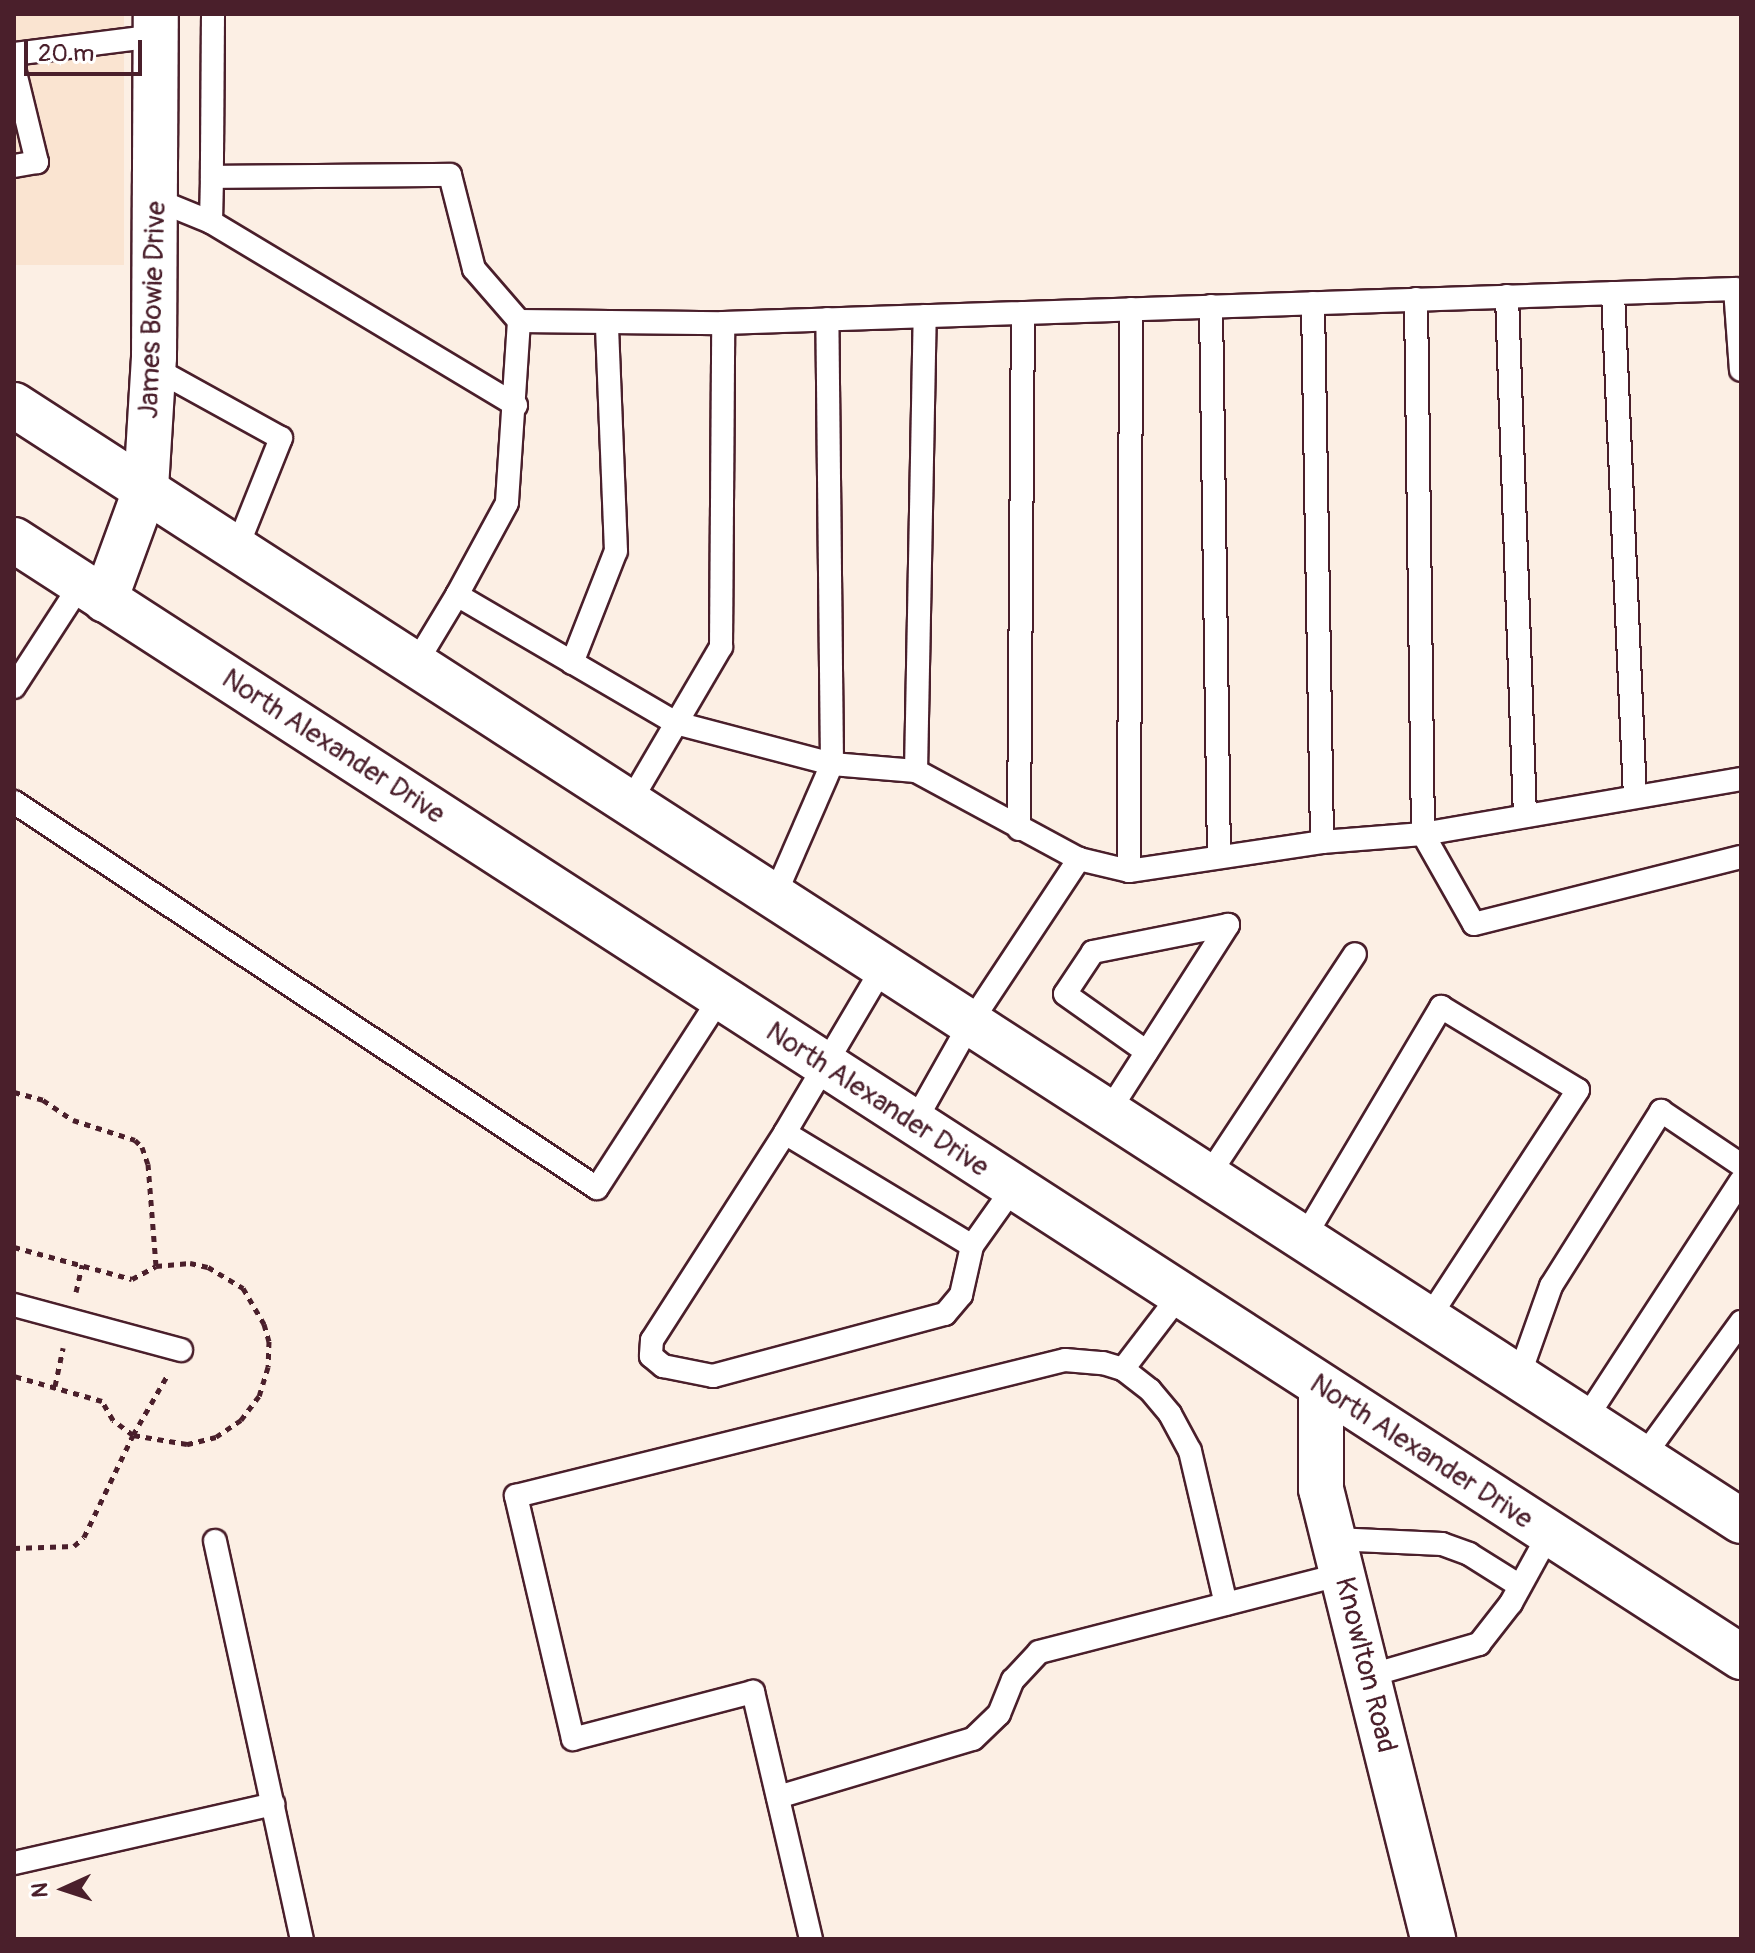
<!DOCTYPE html>
<style>
body{margin:0}
#map{position:relative;width:1755px;height:1953px;overflow:hidden;background:#fcefe4;font-family:Pangolin,sans-serif}
div>[style]{position:absolute}
[style*='--x']{left:calc(var(--x)*1px);top:calc(var(--y)*1px);width:calc(var(--w)*1px);rotate:calc(var(--a)*1deg)}
.built>*{inset:0;background:#fae4d1;transform-origin:0 0}
.path>*{height:5px;margin-top:-2.5px;transform-origin:0;background:repeating-linear-gradient(90deg,#4a1f2b 0 6px,transparent 0 12px)}
.roads{filter:drop-shadow(2px 0 #4a1f2b) drop-shadow(-2px 0 #4a1f2b) drop-shadow(0 2px #4a1f2b) drop-shadow(0 -2px #4a1f2b)}
.service>*{height:22px;margin:-11px;padding:0 11px;transform-origin:11px;border-radius:11px;background:#fff}
.minor>*{height:44px;margin:-22px;padding:0 22px;transform-origin:22px;border-radius:22px;background:#fff}
.tertiary>*{height:44px;margin:-22px;padding:0 22px;transform-origin:22px;border-radius:22px;background:#fff}
.primary>*{height:44px;margin:-22px;padding:0 22px;transform-origin:22px;border-radius:22px;background:#fff}
span{translate:-50% -50%;white-space:nowrap;text-align:center;line-height:1.15;-webkit-text-stroke:6px #fff;paint-order:stroke}
.street-label{font-size:28px;color:#4a1f2b}
.frame{position:absolute;inset:0;border:16px solid #4a1f2b;pointer-events:none}
.north{position:absolute;left:24px;top:1849px;width:80px;height:80px;-webkit-text-stroke:6px #fff;paint-order:stroke;rotate:267deg;font-size:22px;font-weight:700;line-height:32px;text-align:center;color:#4a1f2b}
.north::after{content:'';display:block;margin:auto;width:28px;height:36px;background:#4a1f2b;clip-path:polygon(50% 0,100% 100%,50% 72%,0 100%)}
.scale{position:absolute;left:24px;top:40px;width:118px;height:36px;box-sizing:border-box;border:4px solid #4a1f2b;border-top:0;padding-left:10px;font-size:24px;line-height:28px;white-space:nowrap;color:#4a1f2b;-webkit-text-stroke:6px #fff;paint-order:stroke}
</style>
<div id="map">
<div class="built">
<div style="left:14px;top:14px;width:110px;height:251px"></div>
</div>
<div class="path">
<div style="--x:14;--y:1092;--w:30;--a:15"></div>
<div style="--x:43;--y:1100;--w:36;--a:34"></div>
<div style="--x:73;--y:1120;--w:65;--a:17.9"></div>
<div style="--x:135;--y:1140;--w:10;--a:45"></div>
<div style="--x:142;--y:1147;--w:18;--a:71"></div>
<div style="--x:148;--y:1164;--w:102;--a:85.5"></div>
<div style="--x:14;--y:1247;--w:122;--a:15.2"></div>
<div style="--x:132;--y:1279;--w:27;--a:-28"></div>
<div style="--x:156;--y:1266;--w:34;--a:-5"></div>
<div style="--x:190;--y:1263;--w:18;--a:13"></div>
<div style="--x:208;--y:1267;--w:41;--a:31"></div>
<div style="--x:243;--y:1288;--w:42;--a:59.7"></div>
<div style="--x:264;--y:1324;--w:18;--a:74"></div>
<div style="--x:269;--y:1341;--w:26;--a:92"></div>
<div style="--x:268;--y:1367;--w:30;--a:107"></div>
<div style="--x:259;--y:1396;--w:30;--a:127"></div>
<div style="--x:241;--y:1420;--w:30;--a:146"></div>
<div style="--x:216;--y:1437;--w:30;--a:166"></div>
<div style="--x:187;--y:1444;--w:55;--a:-170.5"></div>
<div style="--x:133;--y:1435;--w:25;--a:-143"></div>
<div style="--x:113;--y:1420;--w:22;--a:-120"></div>
<div style="--x:102;--y:1401;--w:91;--a:-164.1"></div>
<div style="--x:76;--y:1292;--w:28;--a:-77"></div>
<div style="--x:55;--y:1386;--w:39;--a:-78"></div>
<div style="--x:14;--y:1548;--w:60;--a:-1.9"></div>
<div style="--x:74;--y:1546;--w:13;--a:-42"></div>
<div style="--x:84;--y:1537;--w:113;--a:-64.3"></div>
<div style="--x:133;--y:1435;--w:68;--a:-60"></div>
</div>
<div class="roads">
<div class="service">
<div style="--x:213;--y:14;--w:163;--a:90.4"></div>
<div style="--x:212;--y:177;--w:238;--a:-0.5"></div>
<div style="--x:450;--y:175;--w:97;--a:75.7"></div>
<div style="--x:474;--y:269;--w:69;--a:49.1"></div>
<div style="--x:519;--y:321;--w:182;--a:93.8"></div>
<div style="--x:507;--y:503;--w:105;--a:118.5"></div>
<div style="--x:457;--y:595;--w:254;--a:30.3"></div>
<div style="--x:676;--y:723;--w:161;--a:14.7"></div>
<div style="--x:832;--y:764;--w:84;--a:4.8"></div>
<div style="--x:916;--y:771;--w:185;--a:28.4"></div>
<div style="--x:14;--y:54;--w:143;--a:-7.2"></div>
<div style="--x:14;--y:68;--w:97;--a:76.3"></div>
<div style="--x:37;--y:162;--w:23;--a:170"></div>
<div style="--x:157;--y:200;--w:58;--a:22.2"></div>
<div style="--x:211;--y:222;--w:356;--a:31"></div>
<div style="--x:211;--y:222;--w:45;--a:-88.7"></div>
<div style="--x:1613;--y:293;--w:504;--a:87.5"></div>
<div style="--x:1507;--y:296;--w:520;--a:88.02"></div>
<div style="--x:1416;--y:299;--w:535;--a:89.25"></div>
<div style="--x:1423;--y:834;--w:323;--a:-9.8"></div>
<div style="--x:1313;--y:303;--w:539;--a:89.04"></div>
<div style="--x:1211;--y:306;--w:551;--a:89.17"></div>
<div style="--x:519;--y:321;--w:204;--a:0.6"></div>
<div style="--x:723;--y:323;--w:1013;--a:-1.92"></div>
<div style="--x:1735;--y:289;--w:81;--a:85.8"></div>
<div style="--x:154;--y:368;--w:145;--a:28.9"></div>
<div style="--x:281;--y:438;--w:118;--a:111.8"></div>
<div style="--x:416;--y:663;--w:79;--a:-58.9"></div>
<div style="--x:572;--y:663;--w:120;--a:-68.6"></div>
<div style="--x:616;--y:551;--w:229;--a:-92.3"></div>
<div style="--x:14;--y:687;--w:123;--a:-57"></div>
<div style="--x:916;--y:771;--w:455;--a:-88.9"></div>
<div style="--x:14;--y:802;--w:699;--a:33.51"></div>
<div style="--x:597;--y:1188;--w:226;--a:-57.1"></div>
<div style="--x:630;--y:802;--w:180;--a:-59.6"></div>
<div style="--x:721;--y:647;--w:324;--a:-89.6"></div>
<div style="--x:1019;--y:829;--w:516;--a:-89.56"></div>
<div style="--x:1129;--y:871;--w:562;--a:-89.8"></div>
<div style="--x:775;--y:895;--w:143;--a:-66.5"></div>
<div style="--x:832;--y:764;--w:445;--a:-90.6"></div>
<div style="--x:883;--y:967;--w:193;--a:120.6"></div>
<div style="--x:785;--y:1133;--w:246;--a:122.7"></div>
<div style="--x:652;--y:1340;--w:16;--a:94"></div>
<div style="--x:651;--y:1356;--w:16;--a:40"></div>
<div style="--x:663;--y:1366;--w:51;--a:11.3"></div>
<div style="--x:713;--y:1376;--w:240;--a:-15"></div>
<div style="--x:945;--y:1314;--w:25;--a:-50"></div>
<div style="--x:961;--y:1295;--w:50;--a:-77.3"></div>
<div style="--x:972;--y:1246;--w:71;--a:-54.7"></div>
<div style="--x:1109;--y:1111;--w:221;--a:-57.4"></div>
<div style="--x:1228;--y:925;--w:138;--a:168.7"></div>
<div style="--x:1093;--y:952;--w:50;--a:123.7"></div>
<div style="--x:1065;--y:994;--w:100;--a:35.3"></div>
<div style="--x:914;--y:1123;--w:116;--a:-60.6"></div>
<div style="--x:971;--y:1022;--w:196;--a:-56.5"></div>
<div style="--x:1079;--y:859;--w:51;--a:13.5"></div>
<div style="--x:1129;--y:871;--w:195;--a:-8.5"></div>
<div style="--x:1322;--y:842;--w:101;--a:-4.5"></div>
<div style="--x:1423;--y:834;--w:103;--a:60.5"></div>
<div style="--x:1474;--y:924;--w:275;--a:-14.1"></div>
<div style="--x:785;--y:1133;--w:218;--a:31.1"></div>
<div style="--x:1208;--y:1176;--w:266;--a:-56.5"></div>
<div style="--x:1304;--y:1238;--w:269;--a:-59.3"></div>
<div style="--x:1441;--y:1007;--w:160;--a:31.2"></div>
<div style="--x:1578;--y:1090;--w:272;--a:123.2"></div>
<div style="--x:14;--y:1305;--w:173;--a:15.1"></div>
<div style="--x:1123;--y:1369;--w:92;--a:-52.5"></div>
<div style="--x:1519;--y:1376;--w:96;--a:-70.4"></div>
<div style="--x:1551;--y:1286;--w:207;--a:-57.8"></div>
<div style="--x:1661;--y:1111;--w:97;--a:34"></div>
<div style="--x:1585;--y:1420;--w:285;--a:-56.9"></div>
<div style="--x:1643;--y:1457;--w:167;--a:-54"></div>
<div style="--x:1334;--y:1539;--w:108;--a:2.7"></div>
<div style="--x:1442;--y:1544;--w:29;--a:20"></div>
<div style="--x:1469;--y:1554;--w:60;--a:32.1"></div>
<div style="--x:215;--y:1541;--w:407;--a:77.7"></div>
<div style="--x:1368;--y:1676;--w:116;--a:-16.1"></div>
<div style="--x:1479;--y:1644;--w:52;--a:-52"></div>
<div style="--x:1511;--y:1603;--w:79;--a:-61.2"></div>
<div style="--x:778;--y:1797;--w:203;--a:-16.6"></div>
<div style="--x:973;--y:1739;--w:36;--a:-44"></div>
<div style="--x:999;--y:1714;--w:37;--a:-68"></div>
<div style="--x:1013;--y:1680;--w:38;--a:-47"></div>
<div style="--x:1039;--y:1652;--w:313;--a:-14.4"></div>
<div style="--x:14;--y:1863;--w:266;--a:-12.8"></div>
<div style="--x:811;--y:1939;--w:254;--a:-103.2"></div>
<div style="--x:753;--y:1692;--w:186;--a:165.4"></div>
<div style="--x:573;--y:1739;--w:250;--a:-103.2"></div>
<div style="--x:516;--y:1496;--w:566;--a:-13.91"></div>
<div style="--x:1065;--y:1360;--w:38;--a:5"></div>
<div style="--x:1103;--y:1363;--w:21;--a:17"></div>
<div style="--x:1123;--y:1369;--w:34;--a:38"></div>
<div style="--x:1150;--y:1390;--w:31;--a:50"></div>
<div style="--x:1170;--y:1414;--w:42;--a:61.6"></div>
<div style="--x:1190;--y:1451;--w:157;--a:76.8"></div>
</div>
<div class="minor">
<div style="--x:1321;--y:1387;--w:102;--a:90"></div>
<div style="--x:1321;--y:1489;--w:464;--a:76"></div>
</div>
<div class="tertiary">
<div style="--x:105;--y:600;--w:119;--a:-69.9"></div>
<div style="--x:146;--y:488;--w:131;--a:-86.5"></div>
<div style="--x:154;--y:357;--w:343;--a:-89.7"></div>
</div>
<div class="primary">
<div style="--x:14;--y:405;--w:2056;--a:32.87"></div>
<div style="--x:14;--y:540;--w:2057;--a:32.89"></div>
</div>
</div>
<div class="street-label">
<span style="left:153px;top:310px;rotate:-88deg">James Bowie Drive</span>
<span style="left:333px;top:747px;rotate:33deg">North Alexander Drive</span>
<span style="left:877px;top:1100px;rotate:33deg">North Alexander Drive</span>
<span style="left:1421px;top:1452px;rotate:33deg">North Alexander Drive</span>
<span style="left:1365px;top:1665px;rotate:76deg">Knowlton Road</span>
</div>
<div class="frame"></div>
<div class="north">N</div>
<div class="scale">20 m</div>
</div>
